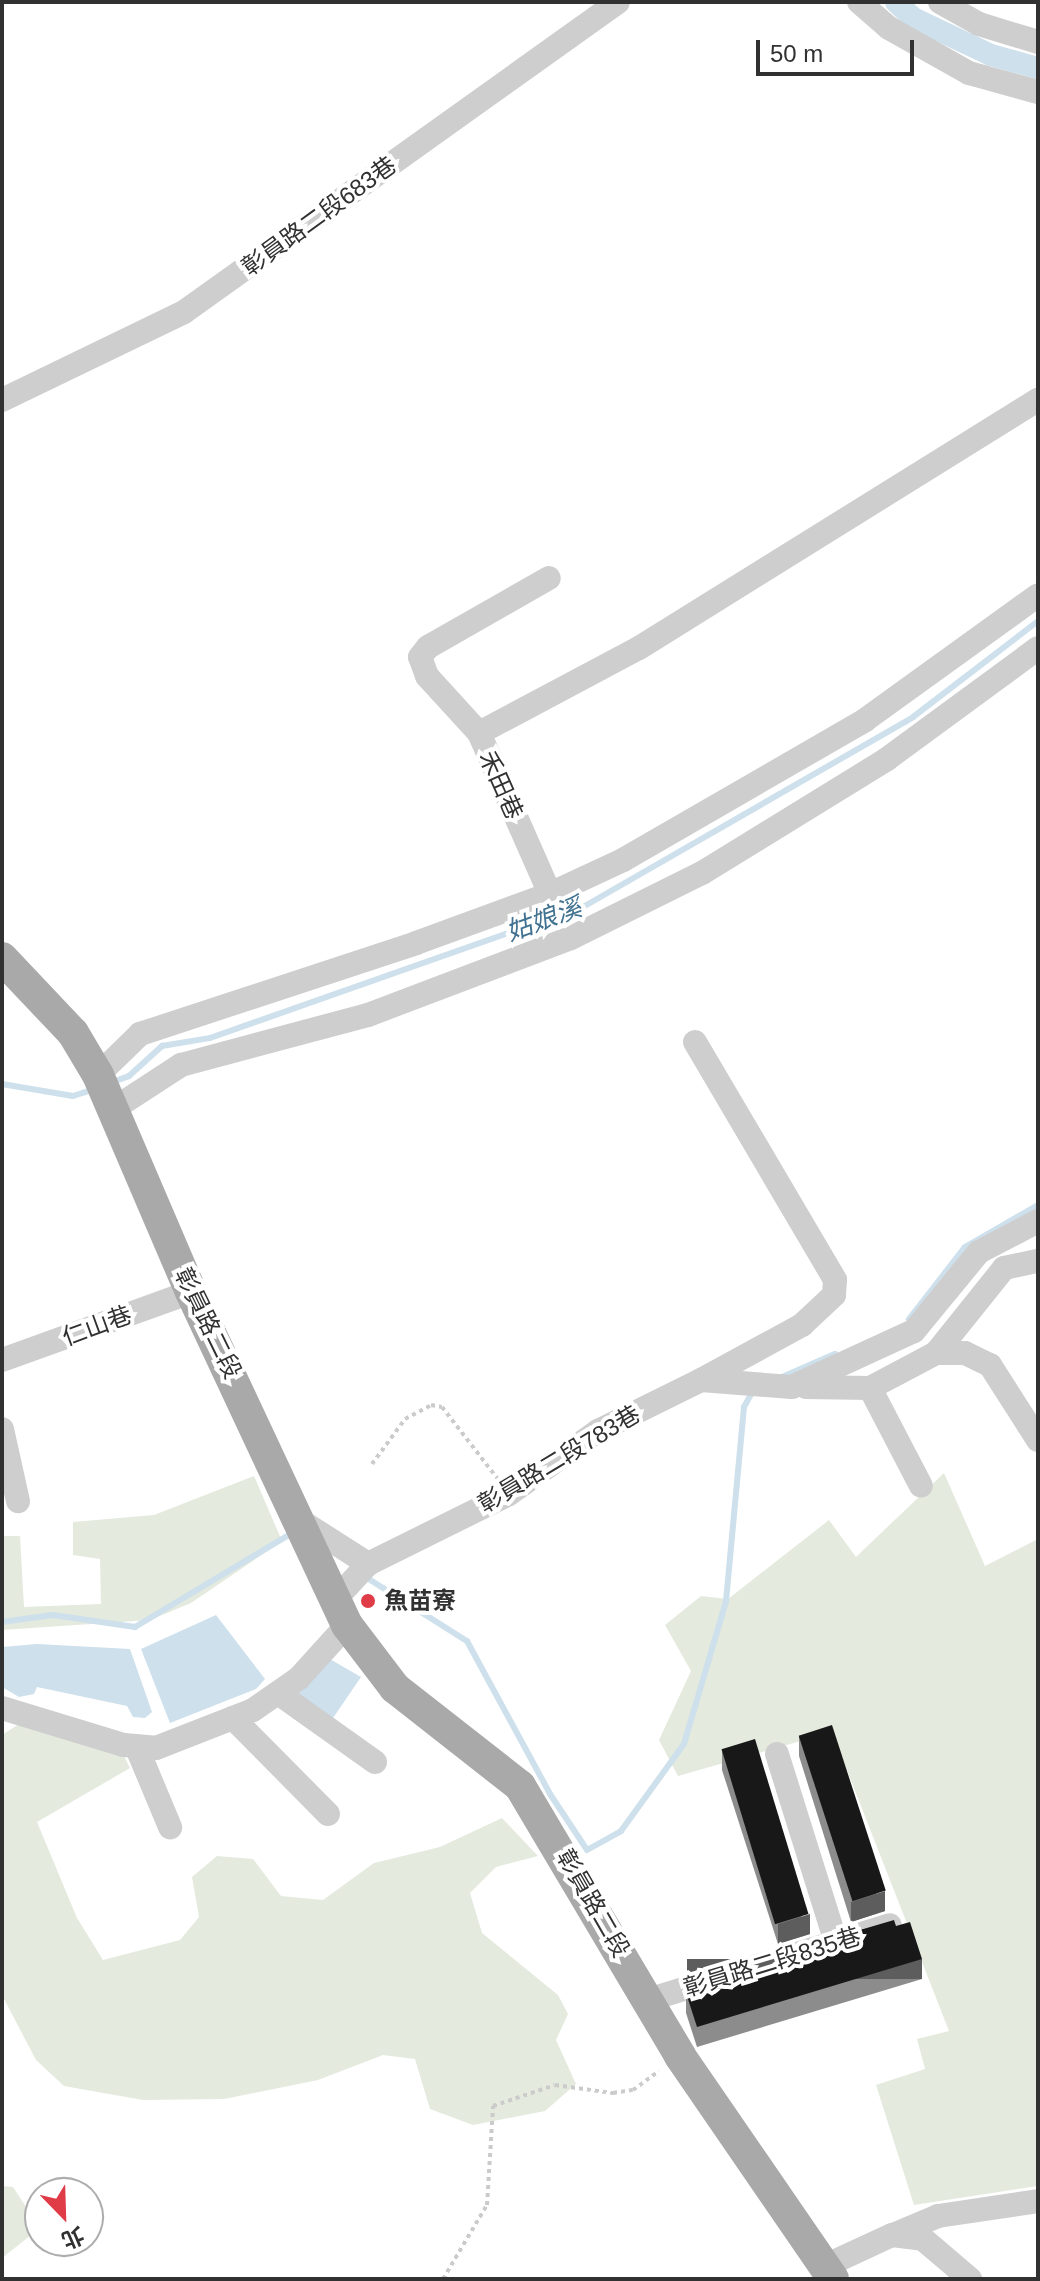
<!DOCTYPE html>
<meta charset="utf-8">
<style>
body{margin:0}
#map{position:relative;width:1040px;height:2281px;overflow:hidden;background:#fff;font-family:Helvetica,"Noto Sans TC",sans-serif}
div>[style]{position:absolute}
[style*='--x']{left:calc(var(--x)*1px);top:calc(var(--y)*1px);width:calc(var(--w)*1px);rotate:calc(var(--a)*1deg)}
.green>*{inset:0;background:#e4eadd}
.water>*{inset:0;background:#cde0ec}
.stream>*{height:6px;margin:-3px;padding:0 3px;transform-origin:3px;border-radius:3px;background:#cde0ec}
.canal>*{height:22px;margin:-11px;padding:0 11px;transform-origin:11px;border-radius:11px;background:#cde0ec}
.path>*{height:4px;margin-top:-2px;transform-origin:0;background:repeating-linear-gradient(90deg,#cbcbcb 0 4px,transparent 0 8px)}
.minor>*{height:24px;margin:-12px;padding:0 12px;transform-origin:12px;border-radius:12px;background:#cecece}
.major>*{height:32px;margin:-16px;padding:0 16px;transform-origin:16px;border-radius:16px;background:#a9a9a9}
.wall>*{inset:0;background:#8c8c8c}
.shaded-wall>*{inset:0;background:#5d5d5d;transform-origin:0 0}
.building>*{inset:0;background:#181818;transform-origin:0 0}
.dots>*{width:22px;height:22px;translate:-50% -50%;box-sizing:border-box;border:4px solid #fff;border-radius:50%}
span{translate:-50% -50%;white-space:nowrap;text-align:center;line-height:1.15;-webkit-text-stroke:8px #fff;paint-order:stroke}
.street-label{font-size:24px;color:#313131}
.poi-label{font-size:24px;color:#313131;font-weight:700}
.left{translate:0 -50%;text-align:left}
.water-label{font-size:26px;color:#417291;font-style:italic}
.frame{position:absolute;inset:0;border:4px solid #313131;pointer-events:none}
.north{position:absolute;left:24px;top:2177px;width:80px;height:80px;box-sizing:border-box;background:#fff;border:2px solid #adadad;border-radius:50%;rotate:157deg;font-size:22px;font-weight:700;line-height:32px;text-align:center;color:#313131}
.north::after{content:'';display:block;margin:auto;width:28px;height:36px;background:#df3c47;clip-path:polygon(50% 0,100% 100%,50% 72%,0 100%)}
.scale{position:absolute;left:756px;top:40px;width:158px;height:36px;box-sizing:border-box;border:4px solid #313131;border-top:0;padding-left:10px;font-size:24px;line-height:28px;white-space:nowrap;color:#313131;-webkit-text-stroke:6px #fff;paint-order:stroke}
</style>
<div id="map">
<div class="green">
<div style="clip-path:polygon(944px 1473px,985px 1566px,1038px 1539px,1038px 2186px,914px 2205px,876px 2085px,925px 2069px,917px 2039px,949px 2031px,832px 1732px,678px 1776px,659px 1740px,691px 1671px,665px 1625px,701px 1596px,728px 1599px,829px 1520px,856px 1557px)"></div>
<div style="clip-path:polygon(254px 1476px,282px 1541px,191px 1603px,150px 1620px,2px 1630px,2px 1536px,20px 1536px,24px 1607px,101px 1604px,100px 1559px,73px 1555px,73px 1522px,154px 1515px)"></div>
<div style="clip-path:polygon(19px 1724px,117px 1742px,130px 1768px,37px 1822px,77px 1918px,103px 1960px,180px 1940px,199px 1917px,192px 1877px,217px 1856px,253px 1859px,281px 1896px,323px 1900px,374px 1863px,440px 1847px,502px 1818px,538px 1856px,496px 1867px,470px 1893px,482px 1933px,558px 1995px,568px 2014px,556px 2040px,576px 2084px,545px 2111px,473px 2125px,430px 2109px,415px 2059px,383px 2055px,318px 2080px,224px 2099px,143px 2100px,64px 2086px,36px 2060px,2px 1995px,2px 1735px)"></div>
<div style="clip-path:polygon(2px 2186px,13px 2187px,40px 2228px,2px 2258px)"></div>
</div>
<div class="water">
<div style="clip-path:polygon(216px 1615px,265px 1679px,256px 1689px,170px 1723px,141px 1649px)"></div>
<div style="clip-path:polygon(37px 1644px,130px 1649px,152px 1712px,145px 1718px,133px 1717px,127px 1706px,37px 1687px,34px 1694px,19px 1697px,2px 1687px,2px 1647px)"></div>
<div style="clip-path:polygon(328px 1658px,361px 1677px,333px 1718px,297px 1695px,316px 1664px)"></div>
</div>
<div class="stream">
<div style="--x:110;--y:1083;--w:20;--a:-20"></div>
<div style="--x:129;--y:1076;--w:45;--a:-42.3"></div>
<div style="--x:162;--y:1046;--w:49;--a:-9.5"></div>
<div style="--x:210;--y:1038;--w:395;--a:-19.4"></div>
<div style="--x:583;--y:907;--w:381;--a:-29.9"></div>
<div style="--x:913;--y:717;--w:158;--a:-37.5"></div>
<div style="--x:2;--y:1084;--w:72;--a:9.6"></div>
<div style="--x:73;--y:1096;--w:20;--a:-18"></div>
<div style="--x:909;--y:1319;--w:91;--a:-52.1"></div>
<div style="--x:965;--y:1247;--w:84;--a:-29.9"></div>
<div style="--x:782;--y:1377;--w:58;--a:-23.5"></div>
<div style="--x:364;--y:1576;--w:122;--a:32.3"></div>
<div style="--x:467;--y:1641;--w:174;--a:61.5"></div>
<div style="--x:550;--y:1794;--w:67;--a:56.5"></div>
<div style="--x:587;--y:1850;--w:39;--a:-29"></div>
<div style="--x:621;--y:1831;--w:107;--a:-54.1"></div>
<div style="--x:684;--y:1744;--w:149;--a:-73.6"></div>
<div style="--x:726;--y:1601;--w:195;--a:-84.7"></div>
<div style="--x:744;--y:1407;--w:21;--a:-61"></div>
<div style="--x:2;--y:1622;--w:51;--a:-7.8"></div>
<div style="--x:53;--y:1615;--w:83;--a:8.3"></div>
<div style="--x:135;--y:1627;--w:179;--a:-30.9"></div>
<div style="--x:289;--y:1535;--w:7;--a:27"></div>
</div>
<div class="canal">
<div style="--x:896;--y:2;--w:23;--a:43"></div>
<div style="--x:913;--y:18;--w:86;--a:25.4"></div>
<div style="--x:991;--y:55;--w:49;--a:15.5"></div>
</div>
<div class="path">
<div style="--x:372;--y:1464;--w:56;--a:-53.7"></div>
<div style="--x:405;--y:1419;--w:30;--a:-28"></div>
<div style="--x:431;--y:1405;--w:11;--a:10"></div>
<div style="--x:442;--y:1407;--w:90;--a:52.2"></div>
<div style="--x:443;--y:2279;--w:86;--a:-59.3"></div>
<div style="--x:487;--y:2205;--w:99;--a:-86.5"></div>
<div style="--x:493;--y:2106;--w:65;--a:-18.7"></div>
<div style="--x:555;--y:2085;--w:59;--a:7.9"></div>
<div style="--x:613;--y:2093;--w:20;--a:-9"></div>
<div style="--x:633;--y:2090;--w:32;--a:-36"></div>
</div>
<div class="minor">
<div style="--x:859;--y:2;--w:40;--a:41"></div>
<div style="--x:889;--y:28;--w:92;--a:29.4"></div>
<div style="--x:969;--y:73;--w:72;--a:15.4"></div>
<div style="--x:940;--y:2;--w:45;--a:29.4"></div>
<div style="--x:979;--y:24;--w:62;--a:17"></div>
<div style="--x:2;--y:400;--w:202;--a:-25.8"></div>
<div style="--x:184;--y:312;--w:533;--a:-35.54"></div>
<div style="--x:479;--y:733;--w:77;--a:-132.4"></div>
<div style="--x:427;--y:676;--w:20;--a:-110"></div>
<div style="--x:420;--y:657;--w:13;--a:-51"></div>
<div style="--x:428;--y:647;--w:139;--a:-29.7"></div>
<div style="--x:550;--y:894;--w:176;--a:-113.8"></div>
<div style="--x:479;--y:733;--w:181;--a:-28"></div>
<div style="--x:639;--y:648;--w:470;--a:-31.9"></div>
<div style="--x:695;--y:1042;--w:276;--a:59.5"></div>
<div style="--x:835;--y:1280;--w:15;--a:94"></div>
<div style="--x:834;--y:1295;--w:44;--a:136.8"></div>
<div style="--x:802;--y:1325;--w:115;--a:151.4"></div>
<div style="--x:98;--y:1075;--w:59;--a:-44.3"></div>
<div style="--x:140;--y:1034;--w:291;--a:-18.2"></div>
<div style="--x:416;--y:943;--w:143;--a:-20.1"></div>
<div style="--x:550;--y:894;--w:81;--a:-25"></div>
<div style="--x:623;--y:860;--w:280;--a:-30"></div>
<div style="--x:865;--y:720;--w:213;--a:-35.8"></div>
<div style="--x:115;--y:1108;--w:79;--a:-33.1"></div>
<div style="--x:181;--y:1065;--w:194;--a:-15"></div>
<div style="--x:368;--y:1015;--w:217;--a:-20.8"></div>
<div style="--x:571;--y:938;--w:146;--a:-26.4"></div>
<div style="--x:702;--y:873;--w:217;--a:-31.6"></div>
<div style="--x:887;--y:759;--w:187;--a:-36.3"></div>
<div style="--x:936;--y:1353;--w:109;--a:-51.3"></div>
<div style="--x:1004;--y:1268;--w:35;--a:-12"></div>
<div style="--x:2;--y:1360;--w:201;--a:-19.8"></div>
<div style="--x:806;--y:1387;--w:64;--a:0.9"></div>
<div style="--x:870;--y:1388;--w:75;--a:-27.9"></div>
<div style="--x:936;--y:1353;--w:29;--a:0"></div>
<div style="--x:965;--y:1353;--w:28;--a:26"></div>
<div style="--x:990;--y:1365;--w:89;--a:57.4"></div>
<div style="--x:870;--y:1388;--w:110;--a:62.5"></div>
<div style="--x:2;--y:1429;--w:74;--a:77.5"></div>
<div style="--x:301;--y:1521;--w:80;--a:32.7"></div>
<div style="--x:333;--y:1602;--w:52;--a:-47.4"></div>
<div style="--x:368;--y:1564;--w:157;--a:-26.4"></div>
<div style="--x:509;--y:1494;--w:109;--a:-35.3"></div>
<div style="--x:598;--y:1431;--w:115;--a:-26.3"></div>
<div style="--x:701;--y:1380;--w:91;--a:4.4"></div>
<div style="--x:792;--y:1387;--w:134;--a:-24.7"></div>
<div style="--x:914;--y:1331;--w:102;--a:-50.6"></div>
<div style="--x:979;--y:1252;--w:67;--a:-27.7"></div>
<div style="--x:278;--y:1693;--w:119;--a:35.4"></div>
<div style="--x:2;--y:1708;--w:127;--a:16.9"></div>
<div style="--x:124;--y:1745;--w:32;--a:5"></div>
<div style="--x:156;--y:1748;--w:104;--a:-21.4"></div>
<div style="--x:253;--y:1710;--w:56;--a:-34.8"></div>
<div style="--x:299;--y:1678;--w:72;--a:-47.8"></div>
<div style="--x:233;--y:1718;--w:135;--a:45.3"></div>
<div style="--x:137;--y:1748;--w:86;--a:67.3"></div>
<div style="--x:777;--y:1754;--w:197;--a:72.6"></div>
<div style="--x:648;--y:2000;--w:253;--a:-17.2"></div>
<div style="--x:893;--y:2235;--w:49;--a:-22.9"></div>
<div style="--x:938;--y:2216;--w:101;--a:-8.5"></div>
<div style="--x:825;--y:2266;--w:74;--a:-24.8"></div>
<div style="--x:892;--y:2235;--w:31;--a:7"></div>
<div style="--x:923;--y:2239;--w:62;--a:40.4"></div>
</div>
<div class="major">
<div style="--x:2;--y:958;--w:103;--a:46.6"></div>
<div style="--x:73;--y:1033;--w:49;--a:59.2"></div>
<div style="--x:98;--y:1075;--w:236;--a:66.8"></div>
<div style="--x:191;--y:1292;--w:368;--a:64.9"></div>
<div style="--x:347;--y:1625;--w:79;--a:52.7"></div>
<div style="--x:395;--y:1688;--w:159;--a:38.1"></div>
<div style="--x:520;--y:1786;--w:314;--a:59.3"></div>
<div style="--x:680;--y:2056;--w:270;--a:55.5"></div>
</div>
<div class="wall">
<div style="clip-path:polygon(799px 1736px,885px 1911px,851px 1922px,799px 1756px)"></div>
<div style="clip-path:polygon(722px 1750px,810px 1934px,778px 1944px,722px 1770px)"></div>
<div style="clip-path:polygon(896px 1926px,922px 1979px,697px 2047px,686px 2013px,686px 1993px,860px 1938px,860px 1930px)"></div>
</div>
<div class="shaded-wall">
<div style="clip-path:polygon(885px 1891px,885px 1911px,851px 1922px,851px 1902px)"></div>
<div style="clip-path:polygon(810px 1914px,810px 1934px,778px 1944px,778px 1924px)"></div>
<div style="left:922px;top:1959px;width:20px;height:235px;rotate:90deg"></div>
</div>
<div class="building">
<div style="left:832px;top:1725px;width:174px;height:35px;rotate:72deg"></div>
<div style="left:755px;top:1739px;width:183px;height:35px;rotate:73deg"></div>
<div style="clip-path:polygon(894px 1920px,896px 1926px,910px 1922px,922px 1959px,697px 2027px,686px 1993px,862px 1937px,860px 1930px)"></div>
</div>
<div class="dots">
<div style="left:368px;top:1601px;background:#df3c47"></div>
</div>
<div class="street-label">
<span style="left:319px;top:216px;rotate:-36deg">彰員路二段683巷</span>
<span style="left:501px;top:785px;rotate:66deg">禾田巷</span>
<span style="left:208px;top:1323px;rotate:64deg">彰員路二段</span>
<span style="left:97px;top:1326px;rotate:-20deg">仁山巷</span>
<span style="left:559px;top:1459px;rotate:-31deg">彰員路二段783巷</span>
<span style="left:593px;top:1903px;rotate:60deg">彰員路二段</span>
<span style="left:772px;top:1962px;rotate:-17deg">彰員路二段835巷</span>
</div>
<div class="poi-label">
<span class="left" style="left:384px;top:1601px">魚苗寮</span>
</div>
<div class="water-label">
<span style="left:544px;top:920px;rotate:-20deg">姑娘溪</span>
</div>
<div class="frame"></div>
<div class="north">北</div>
<div class="scale">50 m</div>
</div>
